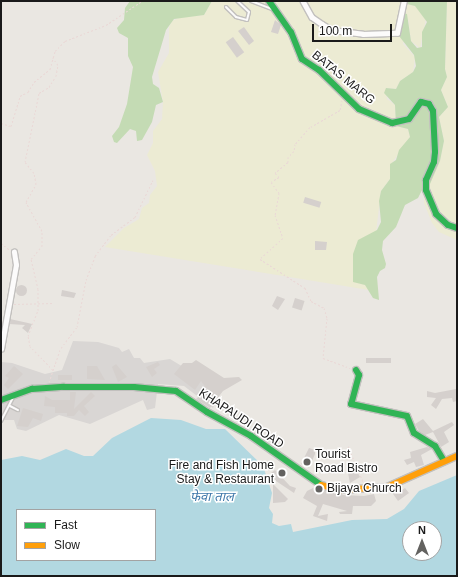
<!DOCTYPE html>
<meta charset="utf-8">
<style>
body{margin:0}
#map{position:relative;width:458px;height:577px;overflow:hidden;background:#eae7e2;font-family:Arial,"Noto Sans Devanagari",sans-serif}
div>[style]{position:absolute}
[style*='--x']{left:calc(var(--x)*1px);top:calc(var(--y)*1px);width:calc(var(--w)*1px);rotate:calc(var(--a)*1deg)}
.residential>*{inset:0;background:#d9d6d4}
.farmland>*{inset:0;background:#ecebd3}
.forest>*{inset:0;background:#c4dbb4}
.water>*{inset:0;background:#b2d8e1}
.building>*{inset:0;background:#d5d0cd;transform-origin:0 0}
.round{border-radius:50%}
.path>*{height:1px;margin-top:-0.5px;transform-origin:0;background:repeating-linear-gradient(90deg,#ead8d6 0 2px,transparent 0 4px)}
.roads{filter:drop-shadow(1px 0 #c2c0be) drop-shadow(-1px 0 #c2c0be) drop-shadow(0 1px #c2c0be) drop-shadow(0 -1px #c2c0be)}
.lane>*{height:2px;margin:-1px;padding:0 1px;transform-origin:1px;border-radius:1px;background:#fcfbfb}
.street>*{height:4.5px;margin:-2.25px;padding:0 2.25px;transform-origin:2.25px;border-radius:2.25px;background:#fcfbfb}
.fast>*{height:6px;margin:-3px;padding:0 3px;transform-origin:3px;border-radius:3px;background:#30b455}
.slow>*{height:6px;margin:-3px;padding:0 3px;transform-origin:3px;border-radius:3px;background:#ff9f0a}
.dots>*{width:11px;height:11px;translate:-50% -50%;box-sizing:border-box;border:2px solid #fff;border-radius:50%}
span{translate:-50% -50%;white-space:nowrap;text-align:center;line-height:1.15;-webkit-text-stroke:3px #fff;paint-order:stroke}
.street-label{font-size:12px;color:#1a1a1a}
.poi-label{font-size:12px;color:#1a1a1a}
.left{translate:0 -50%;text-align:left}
.right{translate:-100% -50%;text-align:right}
.water-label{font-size:13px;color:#3e77a9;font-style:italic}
.frame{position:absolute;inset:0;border:2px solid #1a1a1a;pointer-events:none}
.legend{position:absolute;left:16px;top:509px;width:140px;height:52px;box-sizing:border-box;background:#fff;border:1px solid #a3a3a3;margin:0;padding:5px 7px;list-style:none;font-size:12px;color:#1a1a1a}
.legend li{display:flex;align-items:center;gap:8px;height:20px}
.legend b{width:20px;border:1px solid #a3a3a3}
.north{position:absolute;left:402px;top:521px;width:40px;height:40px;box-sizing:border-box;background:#fff;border:1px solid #a3a3a3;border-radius:50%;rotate:0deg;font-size:11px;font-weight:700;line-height:16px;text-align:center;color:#1a1a1a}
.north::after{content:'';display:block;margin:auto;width:14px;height:18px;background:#636260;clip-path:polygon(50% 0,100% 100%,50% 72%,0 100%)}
.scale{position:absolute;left:312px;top:24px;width:80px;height:18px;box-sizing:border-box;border:2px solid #1a1a1a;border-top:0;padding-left:5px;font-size:12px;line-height:14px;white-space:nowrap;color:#1a1a1a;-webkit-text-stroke:3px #fff;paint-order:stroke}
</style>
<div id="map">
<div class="residential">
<div style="clip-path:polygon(73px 341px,98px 342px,119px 348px,122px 352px,129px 349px,134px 358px,140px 358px,144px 363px,170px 359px,200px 377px,220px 394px,213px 408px,184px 386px,158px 384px,155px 408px,147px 410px,143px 400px,90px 424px,59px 415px,26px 431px,17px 429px,14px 420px,1px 420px,1px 362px,12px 363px,45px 374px,62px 370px)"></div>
</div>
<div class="farmland">
<div style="clip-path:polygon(212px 1px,395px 1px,415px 6px,426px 18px,420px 48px,411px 41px,408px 18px,403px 44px,415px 57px,413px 72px,400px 81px,396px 89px,386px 88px,387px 99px,395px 105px,396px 126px,408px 129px,410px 137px,392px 163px,390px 179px,381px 191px,369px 290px,105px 247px,124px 228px,139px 219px,142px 208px,149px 203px,150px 195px,157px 186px,155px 171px,147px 155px,153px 143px,153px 131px,162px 119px,163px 102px,158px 72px,169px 53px,169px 27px,172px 21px,181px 17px,204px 15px)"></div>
<div style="clip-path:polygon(447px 1px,457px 1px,457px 240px,439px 232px,432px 223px,424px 203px,424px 195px,440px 161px,444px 141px,439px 117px,448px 107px,441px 90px,447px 77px,445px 69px)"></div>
</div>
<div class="forest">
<div style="clip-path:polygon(130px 1px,212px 1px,204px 15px,174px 19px,166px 30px,152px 77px,153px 84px,159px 88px,163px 102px,156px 105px,152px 122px,142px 140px,137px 141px,136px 131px,130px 129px,117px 143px,114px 142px,112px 136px,119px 127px,127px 104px,133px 67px,128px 56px,128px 38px,119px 33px,117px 28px,124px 20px,125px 8px)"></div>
<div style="clip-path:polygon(395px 1px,447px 1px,445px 69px,447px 77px,441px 90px,448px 107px,439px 117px,444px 141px,440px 161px,430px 184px,424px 195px,426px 189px,423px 188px,418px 198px,405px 205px,396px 227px,383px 241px,382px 250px,386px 264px,385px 268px,380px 271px,377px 277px,379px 300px,373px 298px,365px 285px,353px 282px,353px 254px,358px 240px,377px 230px,381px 222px,379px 201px,381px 191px,390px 179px,390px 164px,396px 160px,399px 150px,410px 137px,408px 129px,396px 126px,395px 105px,384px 93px,386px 88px,396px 89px,400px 81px,413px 72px,416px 66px,414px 55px,399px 36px,403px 13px,407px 14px,411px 41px,417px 48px,422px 47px,422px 32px,427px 22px,415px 6px)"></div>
</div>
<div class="water">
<div style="clip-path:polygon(evenodd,151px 418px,181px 420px,206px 429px,225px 429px,263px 466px,272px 493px,269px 508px,273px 514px,272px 523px,279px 526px,291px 524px,293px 532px,352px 520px,387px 519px,404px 509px,419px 491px,457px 475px,457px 576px,1px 576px,1px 460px,22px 456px,40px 460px,66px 449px,84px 456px,93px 456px,112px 438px,151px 418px,17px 510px,155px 510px,155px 560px,17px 560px,17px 510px,151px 418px,410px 529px,434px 529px,434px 553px,410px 553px,410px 529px)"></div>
</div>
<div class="building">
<div style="clip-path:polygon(275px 20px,281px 25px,278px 34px,271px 32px)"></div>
<div style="clip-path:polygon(244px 27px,254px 41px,249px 45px,238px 31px)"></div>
<div style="left:233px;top:37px;width:19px;height:9px;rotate:54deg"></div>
<div style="left:305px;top:197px;width:17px;height:6px;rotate:17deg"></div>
<div style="clip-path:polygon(315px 241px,327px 242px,326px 250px,315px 250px)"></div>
<div class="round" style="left:15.5px;top:284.5px;width:11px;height:11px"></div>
<div style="clip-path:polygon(62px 290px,76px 293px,74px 298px,61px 296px)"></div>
<div style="clip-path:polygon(277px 296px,285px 299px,278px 310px,272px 306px)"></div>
<div style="left:295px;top:298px;width:10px;height:10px;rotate:17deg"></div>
<div style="clip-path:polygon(10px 319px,28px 323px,32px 324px,28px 333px,22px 328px,25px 325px,9px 324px)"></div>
<div style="left:366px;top:358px;width:25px;height:5px"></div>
<div style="clip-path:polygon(196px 360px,224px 378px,239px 377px,242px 380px,223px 391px,210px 408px,196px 399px,207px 389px,201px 381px,195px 390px,174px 374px,183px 363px,192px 363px)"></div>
<div style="clip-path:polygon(158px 362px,160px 365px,154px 369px,157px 373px,152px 377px,146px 367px)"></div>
<div style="clip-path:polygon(116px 364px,127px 377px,118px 382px,112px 367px)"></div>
<div style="clip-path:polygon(14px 366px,23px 374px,8px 389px,4px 385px,9px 378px,5px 376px)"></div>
<div style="clip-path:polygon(87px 366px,97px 366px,105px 380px,87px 379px)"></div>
<div style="left:58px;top:375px;width:14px;height:5px"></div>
<div style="clip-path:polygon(456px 389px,457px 401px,453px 402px,452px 398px,442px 399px,436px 409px,431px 405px,436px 398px,427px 397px,427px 391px,435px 393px)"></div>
<div style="clip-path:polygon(70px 392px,76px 392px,74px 409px,91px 392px,95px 396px,84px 406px,89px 412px,85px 416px,79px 410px,74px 416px,67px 416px,67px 413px,55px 413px,55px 407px,44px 406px,45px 396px,52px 400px,70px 400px)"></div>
<div style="clip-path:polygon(23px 408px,43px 414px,41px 421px,33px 418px,28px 427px,17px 426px)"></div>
<div style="clip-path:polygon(423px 419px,433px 431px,452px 422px,454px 425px,444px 432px,449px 442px,441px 447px,433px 432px,425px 435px,419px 431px,415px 424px)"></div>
<div style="clip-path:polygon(427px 447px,432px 449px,421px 455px,424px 465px,416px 467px,414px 462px,407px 465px,404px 460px,411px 458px,410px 452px)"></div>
<div style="clip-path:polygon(309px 448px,315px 450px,315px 454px,309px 468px,301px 464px)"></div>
<div style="clip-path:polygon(356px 469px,360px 477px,350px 483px,348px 473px)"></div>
<div style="clip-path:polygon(275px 470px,290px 486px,296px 488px,294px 493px,276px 481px,271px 473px)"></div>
<div style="clip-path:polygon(273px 484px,288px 499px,285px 502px,273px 503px)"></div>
<div style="clip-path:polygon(315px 487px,343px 495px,364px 496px,374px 494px,376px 501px,371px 506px,353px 506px,352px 514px,340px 514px,339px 512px,347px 511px,323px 504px,318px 516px,328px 514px,327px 521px,313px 516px,317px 506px,303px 498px,307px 491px)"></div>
<div style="clip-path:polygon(405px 488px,409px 493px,398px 501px,391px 491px,395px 489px,398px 493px)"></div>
</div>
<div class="path">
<div style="--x:1;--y:2;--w:1;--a:-45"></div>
<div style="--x:342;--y:100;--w:10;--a:101"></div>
<div style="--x:340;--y:110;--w:34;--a:150"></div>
<div style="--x:310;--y:127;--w:23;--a:131"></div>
<div style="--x:295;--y:144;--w:7;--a:98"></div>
<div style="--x:294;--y:151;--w:8;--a:135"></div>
<div style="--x:288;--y:157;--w:5;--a:90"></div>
<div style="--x:288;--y:162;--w:17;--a:140"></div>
<div style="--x:275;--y:173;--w:6;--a:45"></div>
<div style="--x:279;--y:177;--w:9;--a:148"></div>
<div style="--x:271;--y:182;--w:14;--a:54"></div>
<div style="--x:279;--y:193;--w:22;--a:100"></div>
<div style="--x:275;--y:215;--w:24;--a:71"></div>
<div style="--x:283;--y:238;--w:31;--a:138"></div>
<div style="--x:260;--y:259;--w:54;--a:32.8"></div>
<div style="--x:305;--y:288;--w:14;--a:65"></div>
<div style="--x:311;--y:301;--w:15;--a:28"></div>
<div style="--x:324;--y:308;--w:10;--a:73"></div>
<div style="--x:327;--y:318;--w:40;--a:95.7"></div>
<div style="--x:323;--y:358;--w:29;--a:20"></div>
<div style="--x:1;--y:123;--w:10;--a:17"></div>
<div style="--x:11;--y:126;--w:31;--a:-73"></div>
<div style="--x:20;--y:96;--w:9;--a:-27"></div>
<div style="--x:28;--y:92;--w:12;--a:-59"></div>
<div style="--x:34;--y:82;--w:21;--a:-39"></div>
<div style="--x:50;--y:69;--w:19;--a:-74"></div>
<div style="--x:55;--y:51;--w:14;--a:-45"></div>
<div style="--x:65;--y:41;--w:44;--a:-21.3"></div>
<div style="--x:106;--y:25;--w:43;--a:-33.7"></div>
<div style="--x:1;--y:243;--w:11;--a:38"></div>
<div style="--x:14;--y:304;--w:40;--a:-1.4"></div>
<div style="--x:53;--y:370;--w:33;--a:-134"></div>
<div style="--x:30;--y:346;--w:10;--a:-101"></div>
<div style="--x:28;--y:336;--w:28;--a:-69"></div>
<div style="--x:38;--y:310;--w:21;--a:-90"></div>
<div style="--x:38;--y:289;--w:31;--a:-103"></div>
<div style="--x:31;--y:259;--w:17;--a:-50"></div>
<div style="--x:42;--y:246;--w:15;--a:-90"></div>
<div style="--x:42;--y:231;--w:33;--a:-119"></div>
<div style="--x:26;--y:202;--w:21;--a:-61"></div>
<div style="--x:36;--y:184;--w:11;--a:-100"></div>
<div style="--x:34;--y:173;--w:14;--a:-129"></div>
<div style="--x:25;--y:162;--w:70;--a:-78.5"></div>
<div style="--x:39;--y:93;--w:12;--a:-31"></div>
<div style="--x:49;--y:87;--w:13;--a:-58"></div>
<div style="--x:56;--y:76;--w:11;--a:-80"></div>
<div style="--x:58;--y:65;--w:9;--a:-126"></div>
<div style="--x:49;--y:382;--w:36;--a:-71"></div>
<div style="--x:61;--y:348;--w:26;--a:-53"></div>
<div style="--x:77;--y:327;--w:48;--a:-79.2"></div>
<div style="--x:86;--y:280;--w:26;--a:-69"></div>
<div style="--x:95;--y:256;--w:26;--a:-53"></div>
<div style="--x:111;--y:235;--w:30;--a:-37"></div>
<div style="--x:135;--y:217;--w:41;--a:-64.1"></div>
<div style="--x:348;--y:446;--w:41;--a:67.2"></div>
</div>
<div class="roads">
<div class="lane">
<div style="--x:251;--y:1;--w:22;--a:21"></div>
<div style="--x:226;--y:7;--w:14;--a:45"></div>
<div style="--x:236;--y:17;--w:11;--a:15"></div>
<div style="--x:247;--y:20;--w:8;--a:-76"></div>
<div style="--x:249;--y:12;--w:16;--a:-137"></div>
<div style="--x:10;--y:406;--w:9;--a:27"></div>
<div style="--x:1;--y:421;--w:27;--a:-63"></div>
</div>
<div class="street">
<div style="--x:303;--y:1;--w:18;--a:61"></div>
<div style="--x:312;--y:17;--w:12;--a:35"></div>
<div style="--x:322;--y:24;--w:12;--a:31"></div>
<div style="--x:332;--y:30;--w:31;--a:7"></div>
<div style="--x:363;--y:34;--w:34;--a:-2"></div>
<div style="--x:397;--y:33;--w:33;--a:-78"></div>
<div style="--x:1;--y:349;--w:85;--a:-79.9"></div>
<div style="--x:16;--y:265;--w:13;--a:-99"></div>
</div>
<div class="fast">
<div style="--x:269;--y:1;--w:38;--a:55"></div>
<div style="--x:291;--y:32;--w:29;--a:68"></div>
<div style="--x:302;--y:59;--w:20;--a:33"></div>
<div style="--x:319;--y:70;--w:56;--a:44.3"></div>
<div style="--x:359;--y:109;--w:36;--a:23"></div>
<div style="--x:392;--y:123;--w:17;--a:-13"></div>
<div style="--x:409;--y:119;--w:21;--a:-55"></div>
<div style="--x:421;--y:102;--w:8;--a:14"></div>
<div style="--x:429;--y:104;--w:8;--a:60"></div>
<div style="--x:433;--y:111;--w:41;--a:87.2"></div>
<div style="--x:435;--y:152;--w:10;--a:96"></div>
<div style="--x:434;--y:162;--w:20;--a:114"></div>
<div style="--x:426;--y:180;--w:10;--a:90"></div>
<div style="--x:426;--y:190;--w:26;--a:67"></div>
<div style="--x:436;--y:214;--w:16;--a:43"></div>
<div style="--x:448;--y:225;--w:9;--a:18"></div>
<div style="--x:356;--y:370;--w:6;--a:59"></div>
<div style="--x:359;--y:375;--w:30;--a:105"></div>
<div style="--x:351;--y:404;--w:57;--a:12.1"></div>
<div style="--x:407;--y:416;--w:18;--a:68"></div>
<div style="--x:414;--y:433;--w:25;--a:32"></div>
<div style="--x:435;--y:446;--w:17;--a:59"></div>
<div style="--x:1;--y:400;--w:33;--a:-20"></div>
<div style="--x:32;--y:389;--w:32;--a:-4"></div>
<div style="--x:64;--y:387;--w:70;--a:0"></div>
<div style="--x:134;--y:387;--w:42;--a:5.4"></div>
<div style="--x:176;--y:391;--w:37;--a:34"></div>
<div style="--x:207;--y:412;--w:50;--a:28.6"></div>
<div style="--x:251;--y:436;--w:85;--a:35"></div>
</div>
<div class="slow">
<div style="--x:321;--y:485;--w:21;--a:14"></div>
<div style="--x:341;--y:490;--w:46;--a:-3.7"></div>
<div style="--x:387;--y:487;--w:77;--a:-23.9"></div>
</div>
</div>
<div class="dots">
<div style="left:307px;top:462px;background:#636260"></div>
<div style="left:282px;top:473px;background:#636260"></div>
<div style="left:319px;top:489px;background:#636260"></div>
</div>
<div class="street-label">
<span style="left:343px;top:78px;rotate:39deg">BATAS MARG</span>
<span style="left:241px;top:419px;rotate:33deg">KHAPAUDI ROAD</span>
</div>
<div class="poi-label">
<span class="left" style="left:315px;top:462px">Tourist<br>Road Bistro</span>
<span class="right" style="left:274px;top:473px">Fire and Fish Home<br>Stay &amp; Restaurant</span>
<span class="left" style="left:327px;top:489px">Bijaya Church</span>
</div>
<div class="water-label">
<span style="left:212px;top:497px">फेवा ताल</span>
</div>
<div class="frame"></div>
<ul class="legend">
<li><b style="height:5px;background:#30b455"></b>Fast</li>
<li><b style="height:5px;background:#ff9f0a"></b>Slow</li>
</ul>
<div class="north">N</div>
<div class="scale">100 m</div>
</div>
